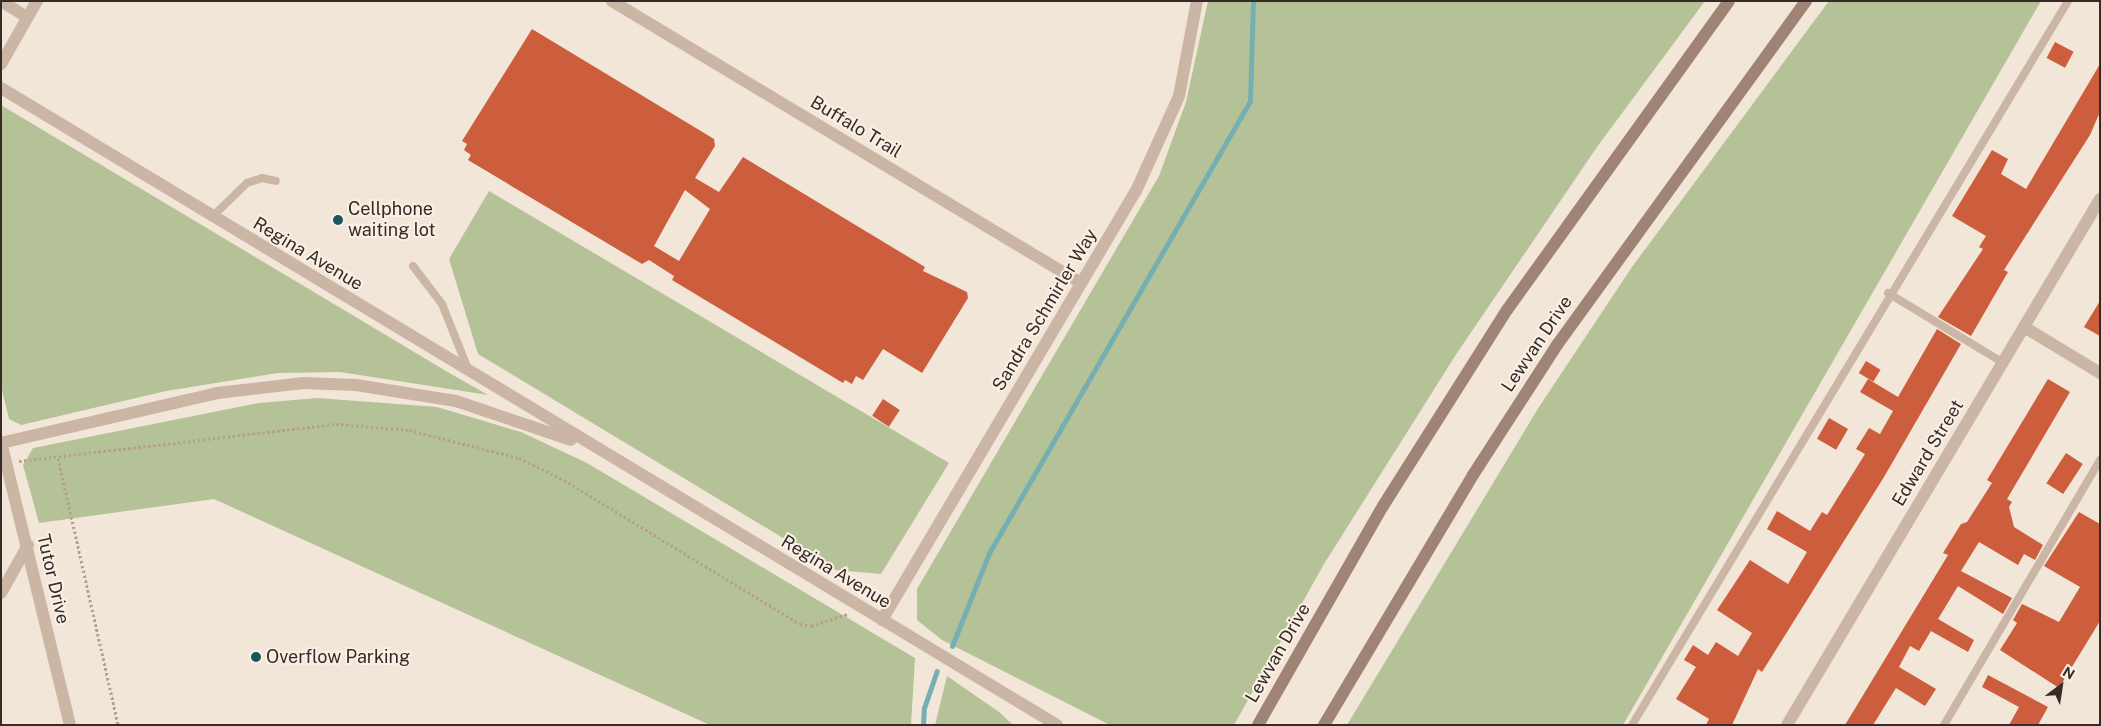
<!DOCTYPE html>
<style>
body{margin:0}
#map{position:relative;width:2101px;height:726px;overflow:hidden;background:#f2e6d9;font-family:"Public Sans",sans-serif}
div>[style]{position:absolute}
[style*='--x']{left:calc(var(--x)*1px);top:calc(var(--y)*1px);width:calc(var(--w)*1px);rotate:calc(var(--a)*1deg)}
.green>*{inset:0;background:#b5c298}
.stream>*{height:5px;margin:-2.5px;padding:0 2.5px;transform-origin:2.5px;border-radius:2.5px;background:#76afb1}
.building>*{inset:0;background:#cc5d3d;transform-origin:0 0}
.path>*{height:3px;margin-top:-1.5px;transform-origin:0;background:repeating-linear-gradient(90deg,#b79f8e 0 2.5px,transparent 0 5px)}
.service>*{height:8px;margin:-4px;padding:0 4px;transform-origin:4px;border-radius:4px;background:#cbb5a4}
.minor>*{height:12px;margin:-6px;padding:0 6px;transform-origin:6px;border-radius:6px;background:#cbb5a4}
.tertiary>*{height:12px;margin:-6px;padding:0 6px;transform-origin:6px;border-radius:6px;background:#cbb5a4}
.secondary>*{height:12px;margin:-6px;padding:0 6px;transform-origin:6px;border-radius:6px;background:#9f8475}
.dots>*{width:14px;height:14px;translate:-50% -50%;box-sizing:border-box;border:2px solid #faf0e5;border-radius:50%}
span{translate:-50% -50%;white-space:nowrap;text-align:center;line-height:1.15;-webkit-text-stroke:4px #faf0e5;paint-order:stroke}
.street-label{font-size:18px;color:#362b26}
.poi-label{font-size:18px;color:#362b26}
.left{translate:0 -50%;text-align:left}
.frame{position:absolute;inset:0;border:2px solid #362b26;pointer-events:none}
.north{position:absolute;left:2036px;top:661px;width:50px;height:50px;-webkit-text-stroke:4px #faf0e5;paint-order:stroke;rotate:31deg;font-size:14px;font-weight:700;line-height:20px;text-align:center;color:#362b26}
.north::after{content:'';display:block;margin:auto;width:18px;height:22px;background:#362b26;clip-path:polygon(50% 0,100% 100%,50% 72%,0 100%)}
</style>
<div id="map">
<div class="green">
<div style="clip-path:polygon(1208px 1px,1705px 1px,1597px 147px,1457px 353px,1324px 564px,1234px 725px,1110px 725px,942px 640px,917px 620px,917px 589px,1159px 176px,1186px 102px)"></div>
<div style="clip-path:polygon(1829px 1px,2041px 1px,1623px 725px,1347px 725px,1539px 407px,1632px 267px)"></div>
<div style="clip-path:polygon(1px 105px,451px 374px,488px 395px,340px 372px,278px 373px,166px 391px,21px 425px,9px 419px,1px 386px)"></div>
<div style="clip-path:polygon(489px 191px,949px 463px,881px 574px,836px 570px,478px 354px,449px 259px)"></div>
<div style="clip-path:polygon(317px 398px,437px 407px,521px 432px,587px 463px,915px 658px,911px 725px,710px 725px,214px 499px,39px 523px,23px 465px,33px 448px,259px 403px)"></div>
<div style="clip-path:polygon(947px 676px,999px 712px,1013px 725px,935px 725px)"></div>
</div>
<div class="stream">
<div style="--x:952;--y:646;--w:100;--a:-68.3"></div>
<div style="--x:989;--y:553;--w:522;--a:-60"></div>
<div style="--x:1250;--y:101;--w:100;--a:-88.3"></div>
<div style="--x:923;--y:725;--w:17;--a:-87"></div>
<div style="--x:924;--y:708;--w:39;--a:-71"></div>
</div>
<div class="building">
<div style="clip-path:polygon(evenodd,532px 29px,714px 139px,715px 146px,695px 178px,719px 192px,743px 157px,925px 267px,923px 271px,967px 292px,968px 298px,922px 373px,883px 349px,863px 380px,856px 376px,852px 384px,845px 380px,843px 383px,672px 280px,674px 276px,649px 260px,642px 264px,468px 160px,471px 155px,464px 150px,467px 144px,462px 141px,532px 29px,685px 190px,710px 209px,679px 261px,654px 246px,685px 190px)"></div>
<div style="left:2055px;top:42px;width:21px;height:18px;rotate:28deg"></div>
<div style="clip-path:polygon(2100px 64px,2100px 112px,2090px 135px,2004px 270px,2008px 272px,1971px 336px,1938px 317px,1983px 249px,1979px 247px,1986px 236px,1952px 216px,1992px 150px,2008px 159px,2001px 174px,2026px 189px)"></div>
<div style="clip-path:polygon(2100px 301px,2100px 336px,2084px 327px)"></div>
<div style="clip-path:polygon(1937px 329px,1961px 344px,1884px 477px,1762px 672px,1758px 669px,1732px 725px,1706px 725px,1709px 719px,1676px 699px,1696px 667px,1684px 660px,1693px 645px,1708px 655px,1716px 642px,1738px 656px,1752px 633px,1717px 610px,1731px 589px,1750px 560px,1788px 584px,1807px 552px,1767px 529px,1777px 511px,1810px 531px,1822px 512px,1827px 515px,1865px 454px,1856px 449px,1869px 428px,1880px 434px,1893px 411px,1860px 392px,1868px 379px,1898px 397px)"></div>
<div style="left:1866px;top:361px;width:17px;height:14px;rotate:31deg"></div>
<div style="clip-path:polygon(2048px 379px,2070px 392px,2007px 499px,2012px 502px,2009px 507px,2014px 527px,2043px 545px,2035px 560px,2024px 554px,2018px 565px,1979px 542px,1961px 571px,2012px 598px,2003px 614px,1958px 586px,1938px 619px,1974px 640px,1968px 652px,1931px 631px,1919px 651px,1910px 646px,1899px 667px,1936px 689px,1925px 706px,1896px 688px,1873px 725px,1845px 725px,1948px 555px,1943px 553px,1961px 524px,1967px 522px,1992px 483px,1987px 480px)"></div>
<div style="left:883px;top:399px;width:20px;height:20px;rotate:33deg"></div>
<div style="left:1829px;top:418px;width:22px;height:24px;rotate:30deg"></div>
<div style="left:2066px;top:453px;width:20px;height:36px;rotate:33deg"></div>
<div style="clip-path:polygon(2079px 512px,2100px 524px,2100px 621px,2059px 688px,2000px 650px,2017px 623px,2013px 620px,2022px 604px,2059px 622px,2080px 587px,2044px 566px)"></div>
<div style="clip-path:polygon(1988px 675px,2048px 707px,2038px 725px,2009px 725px,2019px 707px,1982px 687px)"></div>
</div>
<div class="path">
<div style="--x:58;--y:458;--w:274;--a:77.3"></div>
<div style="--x:19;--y:461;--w:319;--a:-6.7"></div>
<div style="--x:336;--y:424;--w:73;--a:4.7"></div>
<div style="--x:409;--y:430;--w:114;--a:14.3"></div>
<div style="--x:519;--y:458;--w:50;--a:26.1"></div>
<div style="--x:564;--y:480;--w:276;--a:31.4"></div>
<div style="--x:800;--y:624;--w:11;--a:10"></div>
<div style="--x:811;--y:626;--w:38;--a:-18"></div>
</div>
<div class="service">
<div style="--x:212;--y:217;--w:49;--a:-44.2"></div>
<div style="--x:247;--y:183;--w:16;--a:-18"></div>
<div style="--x:262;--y:178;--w:14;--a:12"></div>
<div style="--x:413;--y:266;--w:48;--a:52.7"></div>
<div style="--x:442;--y:304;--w:70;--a:68.2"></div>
<div style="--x:1888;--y:293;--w:133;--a:31.2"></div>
<div style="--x:1632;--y:725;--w:845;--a:-58.94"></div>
<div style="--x:1944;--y:725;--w:308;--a:-59.5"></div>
</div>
<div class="minor">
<div style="--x:1;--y:1;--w:31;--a:32"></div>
<div style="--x:612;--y:1;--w:547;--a:31.02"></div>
<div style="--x:1;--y:64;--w:73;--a:-60.3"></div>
<div style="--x:2024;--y:327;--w:89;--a:31.2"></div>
<div style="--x:1;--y:442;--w:291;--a:76.3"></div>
<div style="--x:1;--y:593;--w:55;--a:-60.6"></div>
<div style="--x:1787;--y:725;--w:612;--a:-59.24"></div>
</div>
<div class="tertiary">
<div style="--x:1;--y:88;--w:1233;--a:31.1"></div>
<div style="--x:1;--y:443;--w:222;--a:-13"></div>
<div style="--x:217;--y:393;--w:87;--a:-6.6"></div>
<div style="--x:303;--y:383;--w:53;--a:2.2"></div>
<div style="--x:356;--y:385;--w:101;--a:9.1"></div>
<div style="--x:456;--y:401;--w:121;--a:18.7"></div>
<div style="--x:882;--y:620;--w:499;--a:-59.4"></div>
<div style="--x:1136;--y:191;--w:104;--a:-65.6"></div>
<div style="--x:1179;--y:96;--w:97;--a:-79.3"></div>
</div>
<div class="secondary">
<div style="--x:1258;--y:725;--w:252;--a:-60.3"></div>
<div style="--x:1383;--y:506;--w:232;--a:-57.7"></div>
<div style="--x:1507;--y:310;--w:380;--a:-54.3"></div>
<div style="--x:1324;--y:725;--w:291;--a:-59.2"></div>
<div style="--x:1473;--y:475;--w:155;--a:-57.1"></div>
<div style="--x:1557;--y:345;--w:425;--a:-54.1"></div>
</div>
<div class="dots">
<div style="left:338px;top:220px;background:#1a5659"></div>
<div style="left:256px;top:657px;background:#1a5659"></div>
</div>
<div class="street-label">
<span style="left:856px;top:127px;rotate:31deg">Buffalo Trail</span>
<span style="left:308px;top:254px;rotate:31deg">Regina Avenue</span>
<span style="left:1045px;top:310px;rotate:-59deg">Sandra Schmirler Way</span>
<span style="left:1537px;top:344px;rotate:-56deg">Lewvan Drive</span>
<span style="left:1928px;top:453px;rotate:-59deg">Edward Street</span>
<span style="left:836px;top:572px;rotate:31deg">Regina Avenue</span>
<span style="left:53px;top:579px;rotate:77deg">Tutor Drive</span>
<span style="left:1278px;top:653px;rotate:-60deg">Lewvan Drive</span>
</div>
<div class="poi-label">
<span class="left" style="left:348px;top:220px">Cellphone<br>waiting lot</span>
<span class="left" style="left:266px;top:657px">Overflow Parking</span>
</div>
<div class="frame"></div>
<div class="north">N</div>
</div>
